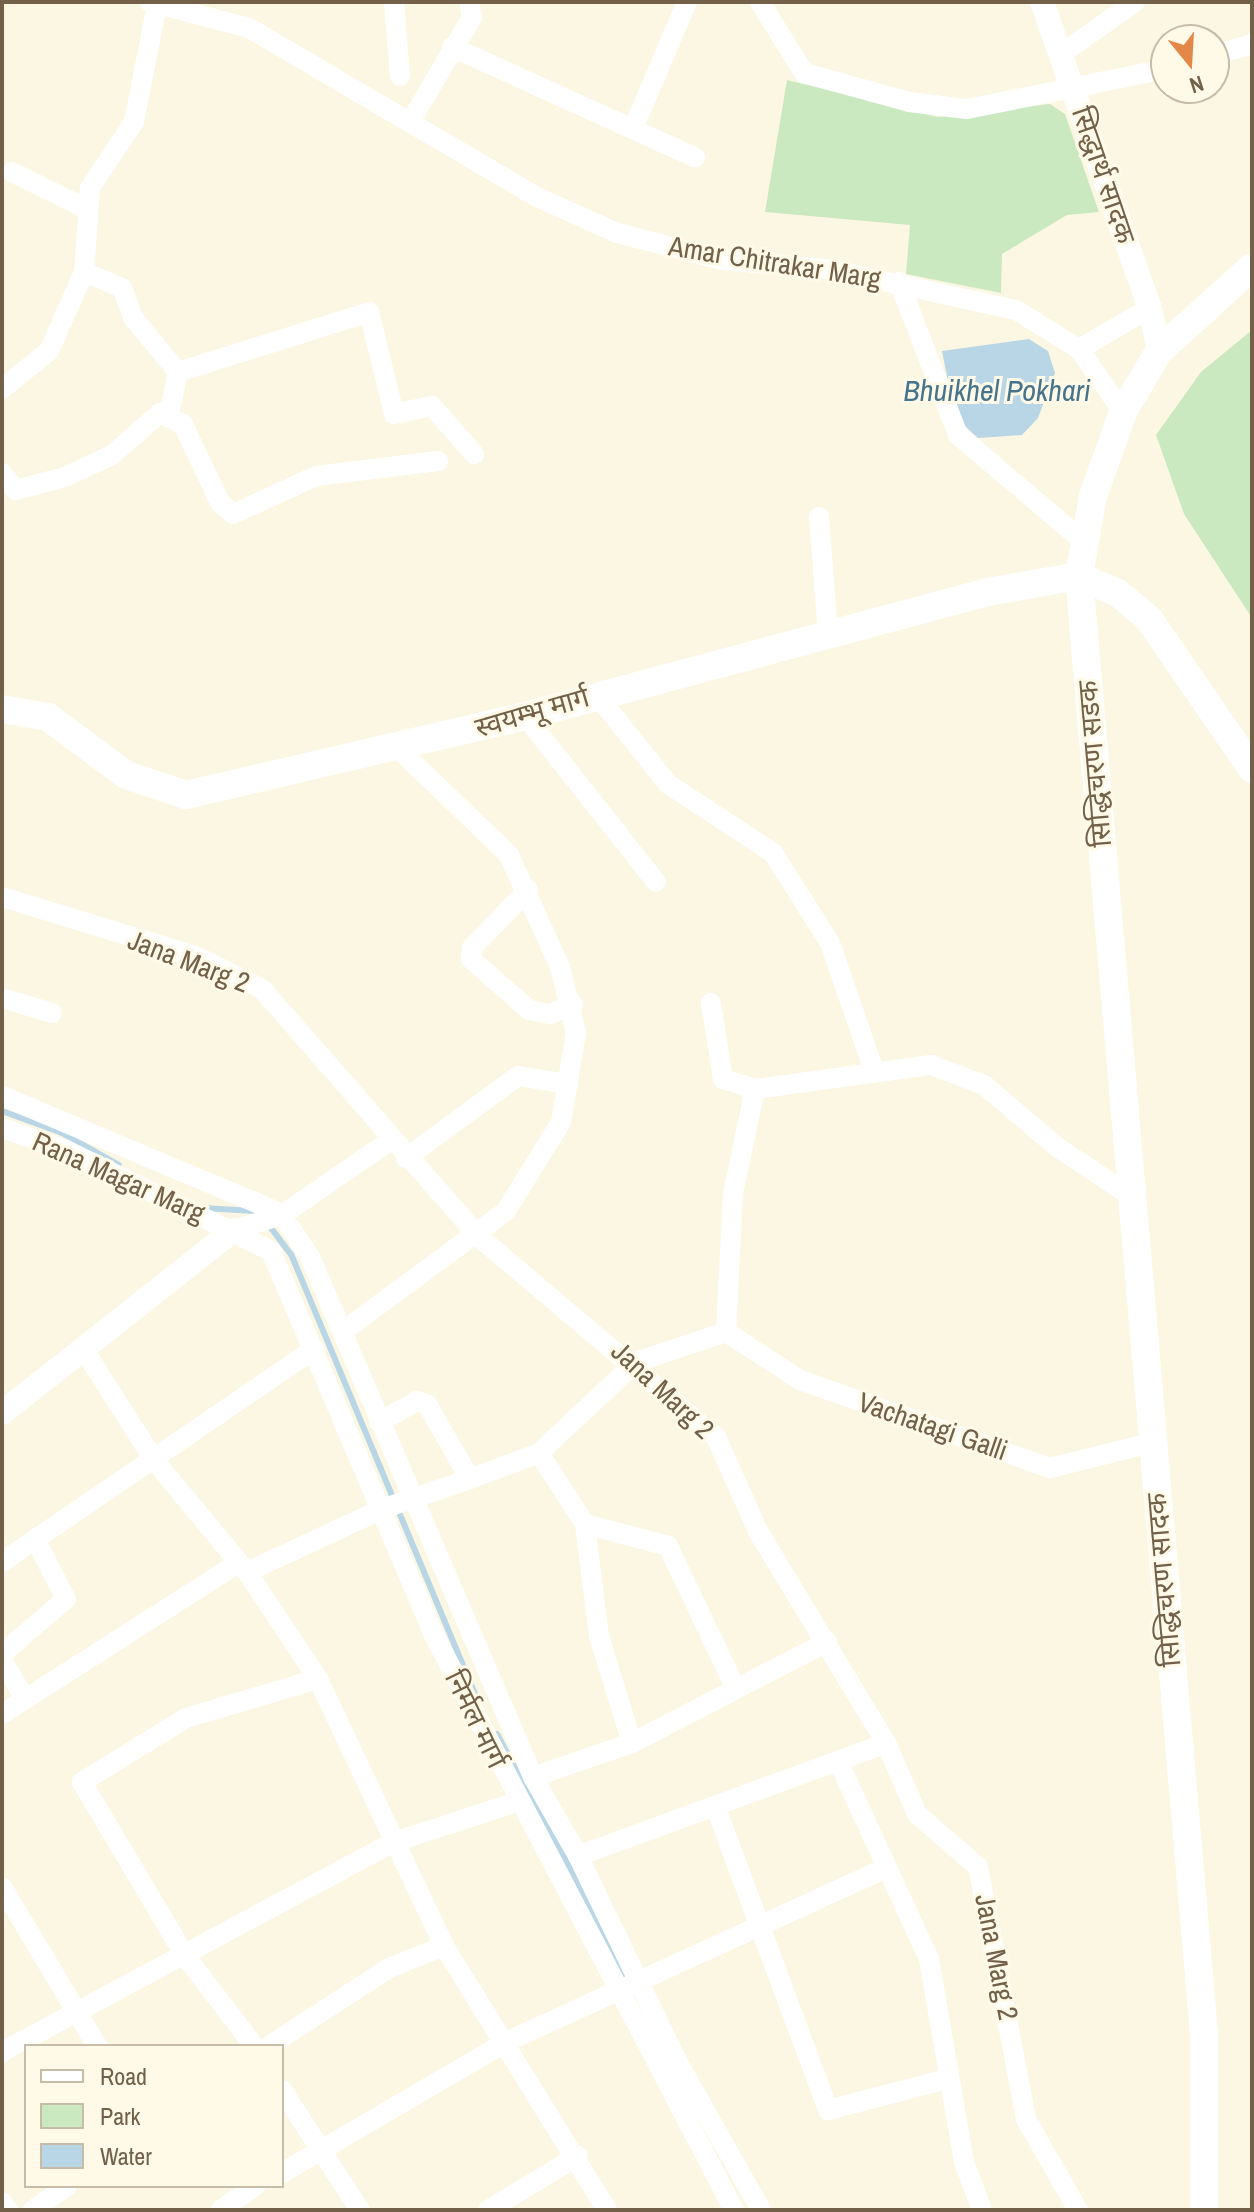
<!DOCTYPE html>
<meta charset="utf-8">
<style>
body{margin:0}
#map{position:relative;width:1254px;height:2212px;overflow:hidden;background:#fcf7e3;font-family:"Archivo Narrow","Noto Sans Devanagari",sans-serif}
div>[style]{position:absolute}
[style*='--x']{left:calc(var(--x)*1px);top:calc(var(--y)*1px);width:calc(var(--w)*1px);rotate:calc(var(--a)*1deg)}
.green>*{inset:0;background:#cae9c1}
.water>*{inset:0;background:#b8d6e5}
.stream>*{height:6px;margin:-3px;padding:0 3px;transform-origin:3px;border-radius:3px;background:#b8d6e5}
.canal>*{height:22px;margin:-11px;padding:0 11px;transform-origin:11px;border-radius:11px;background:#b8d6e5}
.minor>*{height:20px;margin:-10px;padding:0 10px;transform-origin:10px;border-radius:10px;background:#fff}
.tertiary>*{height:24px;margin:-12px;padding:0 12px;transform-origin:12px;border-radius:12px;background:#fff}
.secondary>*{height:28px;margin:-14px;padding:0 14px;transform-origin:14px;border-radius:14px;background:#fff}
span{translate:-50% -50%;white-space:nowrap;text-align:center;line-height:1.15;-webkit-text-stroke:6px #fffae8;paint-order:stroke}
.street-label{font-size:28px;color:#736049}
.water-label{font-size:30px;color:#46748d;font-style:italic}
.frame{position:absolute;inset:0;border:4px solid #736049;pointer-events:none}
.legend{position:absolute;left:24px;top:2044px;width:260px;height:144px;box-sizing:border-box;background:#fffae8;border:2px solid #c7bca8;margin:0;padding:10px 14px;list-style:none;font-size:24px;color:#736049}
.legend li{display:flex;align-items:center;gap:16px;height:40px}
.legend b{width:40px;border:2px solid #c7bca8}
.north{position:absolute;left:1150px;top:24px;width:80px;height:80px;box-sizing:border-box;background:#fffae8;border:2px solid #c7bca8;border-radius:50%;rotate:162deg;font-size:22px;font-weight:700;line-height:32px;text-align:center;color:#736049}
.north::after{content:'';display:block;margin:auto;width:28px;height:36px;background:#e48849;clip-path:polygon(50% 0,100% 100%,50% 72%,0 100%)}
</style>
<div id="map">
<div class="green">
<div style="clip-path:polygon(787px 80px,938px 117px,1050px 104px,1065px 114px,1099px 212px,1067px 215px,1002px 254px,1001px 293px,906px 274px,910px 225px,765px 212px)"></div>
<div style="clip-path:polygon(1252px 330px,1252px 618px,1184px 514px,1156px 435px,1201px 372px)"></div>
</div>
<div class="water">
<div style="clip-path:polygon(1029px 339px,1048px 351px,1055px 373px,1038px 418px,1022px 435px,978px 438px,955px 417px,942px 351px)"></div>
</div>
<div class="stream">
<div style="--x:2;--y:1111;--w:64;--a:20.1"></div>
<div style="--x:62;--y:1133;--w:65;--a:29.3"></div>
<div style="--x:202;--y:1208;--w:53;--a:3.2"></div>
<div style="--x:268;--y:1224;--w:38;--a:53"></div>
<div style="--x:291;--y:1254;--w:479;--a:67.3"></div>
<div style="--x:497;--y:1734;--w:81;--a:61.8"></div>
</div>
<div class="canal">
<div style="--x:535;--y:1805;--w:187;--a:61.2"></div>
</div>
<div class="minor">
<div style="--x:150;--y:2;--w:102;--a:14.7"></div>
<div style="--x:249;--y:28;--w:334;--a:30.4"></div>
<div style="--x:537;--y:197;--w:88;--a:24.2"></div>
<div style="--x:617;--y:233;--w:108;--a:14.4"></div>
<div style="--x:722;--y:260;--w:106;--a:4.9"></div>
<div style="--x:828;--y:269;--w:192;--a:12.3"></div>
<div style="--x:1016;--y:310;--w:74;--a:31.8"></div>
<div style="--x:1079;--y:349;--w:77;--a:55.1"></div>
<div style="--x:394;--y:2;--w:74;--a:85.4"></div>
<div style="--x:760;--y:2;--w:84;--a:58.2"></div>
<div style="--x:804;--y:73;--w:109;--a:15.4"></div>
<div style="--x:909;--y:102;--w:58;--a:6.9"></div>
<div style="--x:967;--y:109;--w:203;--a:-11.4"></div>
<div style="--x:452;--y:47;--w:267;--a:24.4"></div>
<div style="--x:1061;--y:54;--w:90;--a:-35.1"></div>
<div style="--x:1214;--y:55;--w:40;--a:-16"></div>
<div style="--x:412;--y:119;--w:118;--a:-59.5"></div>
<div style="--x:472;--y:17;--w:15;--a:-101"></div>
<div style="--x:635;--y:124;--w:133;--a:-66.9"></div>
<div style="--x:12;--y:172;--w:84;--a:26.3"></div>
<div style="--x:84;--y:272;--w:41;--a:22.8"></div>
<div style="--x:122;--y:288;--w:33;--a:69"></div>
<div style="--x:134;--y:319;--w:69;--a:50.3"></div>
<div style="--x:178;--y:372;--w:200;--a:-17.4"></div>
<div style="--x:369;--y:312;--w:105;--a:76.2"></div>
<div style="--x:394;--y:414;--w:39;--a:-12"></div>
<div style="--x:432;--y:406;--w:64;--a:48.8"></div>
<div style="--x:899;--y:282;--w:164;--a:68.9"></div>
<div style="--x:958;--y:435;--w:164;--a:40.3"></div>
<div style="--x:1079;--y:349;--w:82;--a:-30"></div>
<div style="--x:2;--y:389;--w:60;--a:-39"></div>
<div style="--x:49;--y:351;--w:86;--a:-66.1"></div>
<div style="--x:84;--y:272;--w:84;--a:-85.9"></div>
<div style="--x:90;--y:188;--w:79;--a:-56.3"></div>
<div style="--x:134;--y:122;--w:119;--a:-78.9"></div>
<div style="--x:169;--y:415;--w:44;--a:-78.2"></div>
<div style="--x:2;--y:473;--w:22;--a:51"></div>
<div style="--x:16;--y:490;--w:51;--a:-14.9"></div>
<div style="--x:65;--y:477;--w:52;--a:-25.1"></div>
<div style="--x:112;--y:455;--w:64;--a:-41.2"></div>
<div style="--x:160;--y:413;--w:25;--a:26"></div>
<div style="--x:183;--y:424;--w:87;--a:64.9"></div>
<div style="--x:220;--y:503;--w:17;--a:40"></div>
<div style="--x:233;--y:514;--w:91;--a:-24.6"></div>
<div style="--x:316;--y:476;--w:123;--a:-7"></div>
<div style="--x:819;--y:517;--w:118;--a:85.6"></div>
<div style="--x:596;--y:694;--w:115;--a:51.3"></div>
<div style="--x:668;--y:784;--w:126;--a:33.3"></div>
<div style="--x:773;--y:853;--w:107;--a:57.7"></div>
<div style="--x:830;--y:943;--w:132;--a:71"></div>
<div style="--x:525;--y:716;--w:211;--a:51.7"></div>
<div style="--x:528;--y:890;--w:81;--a:134"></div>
<div style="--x:472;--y:948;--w:11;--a:95"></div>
<div style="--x:471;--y:959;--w:77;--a:41.3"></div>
<div style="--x:529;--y:1010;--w:21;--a:11"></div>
<div style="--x:550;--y:1014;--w:25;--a:-23"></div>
<div style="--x:2;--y:897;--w:205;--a:17"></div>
<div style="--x:198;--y:957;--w:72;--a:26.6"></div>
<div style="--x:262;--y:989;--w:330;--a:48.8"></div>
<div style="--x:479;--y:1237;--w:310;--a:40.2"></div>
<div style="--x:716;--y:1437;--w:105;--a:65.9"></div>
<div style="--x:759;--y:1533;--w:245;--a:58.8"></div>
<div style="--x:886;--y:1743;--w:77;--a:66.4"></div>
<div style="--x:917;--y:1814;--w:81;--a:41"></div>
<div style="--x:978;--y:1867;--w:257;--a:79.2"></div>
<div style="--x:1026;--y:2119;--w:105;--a:60.3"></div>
<div style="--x:2;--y:998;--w:52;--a:16.7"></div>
<div style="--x:711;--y:1003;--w:77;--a:81"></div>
<div style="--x:723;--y:1079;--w:34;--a:17"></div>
<div style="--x:755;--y:1089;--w:178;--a:-7.8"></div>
<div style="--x:931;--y:1065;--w:57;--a:20.7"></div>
<div style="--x:984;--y:1085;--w:96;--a:40.3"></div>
<div style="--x:1057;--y:1147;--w:85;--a:33.5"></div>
<div style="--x:2;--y:1096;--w:296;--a:22.8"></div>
<div style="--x:2;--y:1128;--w:68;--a:19"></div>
<div style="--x:66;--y:1150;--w:229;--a:26.2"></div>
<div style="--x:271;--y:1251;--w:415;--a:67"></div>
<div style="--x:433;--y:1633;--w:651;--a:62.45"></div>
<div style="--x:406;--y:1158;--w:139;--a:-36.2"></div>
<div style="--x:518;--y:1076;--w:51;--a:9.1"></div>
<div style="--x:282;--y:1215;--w:50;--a:56.3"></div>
<div style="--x:310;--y:1257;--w:566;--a:66.79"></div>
<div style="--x:533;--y:1777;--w:91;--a:60.3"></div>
<div style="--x:578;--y:1856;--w:328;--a:-20.1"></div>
<div style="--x:234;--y:1230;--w:50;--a:-17.4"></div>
<div style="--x:282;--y:1215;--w:132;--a:-34.5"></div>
<div style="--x:342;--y:1332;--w:204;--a:-36.4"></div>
<div style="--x:506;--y:1211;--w:105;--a:-58.3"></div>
<div style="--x:561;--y:1122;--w:90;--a:-80.4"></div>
<div style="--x:576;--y:1033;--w:68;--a:-103.6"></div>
<div style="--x:560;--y:967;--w:123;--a:-114.5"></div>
<div style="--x:509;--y:855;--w:154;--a:-136.1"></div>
<div style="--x:726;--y:1332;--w:88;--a:33"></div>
<div style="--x:800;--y:1380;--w:265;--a:19.4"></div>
<div style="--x:1050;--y:1468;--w:104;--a:-13.9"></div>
<div style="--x:84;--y:1350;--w:130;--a:57.5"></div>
<div style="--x:154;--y:1460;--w:146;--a:50.3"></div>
<div style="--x:247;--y:1572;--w:128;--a:56.4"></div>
<div style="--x:318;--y:1679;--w:295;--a:64.7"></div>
<div style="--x:444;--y:1946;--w:310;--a:58.3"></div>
<div style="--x:379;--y:1422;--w:43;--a:-28.9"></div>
<div style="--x:417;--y:1401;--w:10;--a:17"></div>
<div style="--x:427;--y:1404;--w:86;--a:60.2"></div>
<div style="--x:470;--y:1479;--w:74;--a:-20.6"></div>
<div style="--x:539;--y:1453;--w:85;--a:57.1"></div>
<div style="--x:585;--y:1524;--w:113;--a:82.9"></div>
<div style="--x:599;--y:1636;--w:112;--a:72.9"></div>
<div style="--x:539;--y:1453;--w:133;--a:-43.2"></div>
<div style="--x:636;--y:1362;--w:95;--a:-18.4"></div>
<div style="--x:726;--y:1332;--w:138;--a:-87.1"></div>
<div style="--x:733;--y:1194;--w:107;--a:-78.2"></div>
<div style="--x:585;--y:1524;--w:86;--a:14.8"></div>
<div style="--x:668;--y:1546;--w:154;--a:64.6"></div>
<div style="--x:2;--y:1562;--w:378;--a:-34.3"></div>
<div style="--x:247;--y:1572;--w:149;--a:-25"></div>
<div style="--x:382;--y:1509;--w:93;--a:-18.8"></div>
<div style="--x:2;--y:1654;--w:84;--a:-40.7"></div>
<div style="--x:66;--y:1599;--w:68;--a:-117.3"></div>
<div style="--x:2;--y:1660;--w:45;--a:59.5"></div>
<div style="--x:2;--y:1714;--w:280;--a:-32.6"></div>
<div style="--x:838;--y:1761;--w:218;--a:65.3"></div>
<div style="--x:929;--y:1959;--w:206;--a:80.2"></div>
<div style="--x:964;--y:2162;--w:51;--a:69.4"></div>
<div style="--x:533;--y:1777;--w:105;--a:-19"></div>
<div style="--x:632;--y:1743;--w:220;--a:-27.4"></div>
<div style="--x:717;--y:1811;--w:319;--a:69.6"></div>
<div style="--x:828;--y:2110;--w:123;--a:-14.6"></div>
<div style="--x:578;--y:1856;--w:228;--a:64.2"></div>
<div style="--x:677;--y:2061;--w:171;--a:60.6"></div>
<div style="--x:2;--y:1887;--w:185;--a:59.1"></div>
<div style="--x:254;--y:2046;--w:116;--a:-127.3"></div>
<div style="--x:184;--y:1954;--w:200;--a:-120.7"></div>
<div style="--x:82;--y:1782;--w:122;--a:-31.6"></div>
<div style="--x:186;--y:1718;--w:138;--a:-16.5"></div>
<div style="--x:269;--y:2046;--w:143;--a:-33"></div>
<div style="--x:389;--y:1968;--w:59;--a:-21.8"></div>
<div style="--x:2;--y:2052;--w:442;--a:-28.2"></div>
<div style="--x:391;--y:1843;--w:133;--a:-18"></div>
<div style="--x:282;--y:2090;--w:143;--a:57"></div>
<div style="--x:282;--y:2173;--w:259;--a:-30.3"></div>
<div style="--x:506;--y:2042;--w:413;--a:-24.6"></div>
<div style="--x:2;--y:2202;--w:10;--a:53"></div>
<div style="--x:33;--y:2210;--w:42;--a:-35.2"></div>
<div style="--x:221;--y:2210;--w:42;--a:-35.2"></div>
<div style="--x:488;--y:2210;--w:105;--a:-31"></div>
</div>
<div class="tertiary">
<div style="--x:1042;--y:2;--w:324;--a:70.6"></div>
<div style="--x:1150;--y:308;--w:44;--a:78.2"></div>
<div style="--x:2;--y:1413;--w:295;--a:-38.3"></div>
</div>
<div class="secondary">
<div style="--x:2;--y:709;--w:47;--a:9.9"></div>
<div style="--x:48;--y:717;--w:97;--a:36.6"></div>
<div style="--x:126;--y:775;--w:63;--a:18.4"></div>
<div style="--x:186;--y:795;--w:348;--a:-13.1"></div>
<div style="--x:525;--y:716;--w:479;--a:-15"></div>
<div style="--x:988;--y:592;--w:92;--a:-10"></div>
<div style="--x:1079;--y:576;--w:43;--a:23.6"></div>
<div style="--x:1118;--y:593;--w:40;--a:40"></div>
<div style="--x:1149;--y:619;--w:182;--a:55.5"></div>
<div style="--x:1204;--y:2210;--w:176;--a:-90"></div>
<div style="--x:1204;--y:2034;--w:1463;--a:-94.9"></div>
<div style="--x:1079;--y:576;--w:81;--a:-80.1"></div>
<div style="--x:1093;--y:496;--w:89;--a:-70.3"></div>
<div style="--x:1123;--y:412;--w:71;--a:-59.5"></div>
<div style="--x:1159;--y:351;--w:125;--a:-42.1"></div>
</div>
<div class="street-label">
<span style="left:1104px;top:175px;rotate:71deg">सिद्धार्थ सादक</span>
<span style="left:775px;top:262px;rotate:9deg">Amar Chitrakar Marg</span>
<span style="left:532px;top:712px;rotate:-16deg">स्वयम्भू मार्ग</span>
<span style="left:1094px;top:764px;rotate:-95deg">सिद्धिचरण सडक</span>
<span style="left:189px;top:961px;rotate:21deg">Jana Marg 2</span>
<span style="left:119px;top:1177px;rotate:24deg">Rana Magar Marg</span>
<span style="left:663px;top:1390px;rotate:43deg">Jana Marg 2</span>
<span style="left:933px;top:1426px;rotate:19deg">Vachatagi Galli</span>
<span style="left:1163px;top:1580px;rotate:-95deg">सिद्धिचरण सादक</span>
<span style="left:476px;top:1719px;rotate:64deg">निर्मल मार्ग</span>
<span style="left:997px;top:1957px;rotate:79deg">Jana Marg 2</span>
</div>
<div class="water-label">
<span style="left:997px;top:390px">Bhuikhel Pokhari</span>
</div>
<div class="frame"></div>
<ul class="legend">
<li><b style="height:10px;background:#fff"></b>Road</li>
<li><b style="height:22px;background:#cae9c1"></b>Park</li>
<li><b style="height:22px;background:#b8d6e5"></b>Water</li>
</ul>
<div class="north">N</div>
</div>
